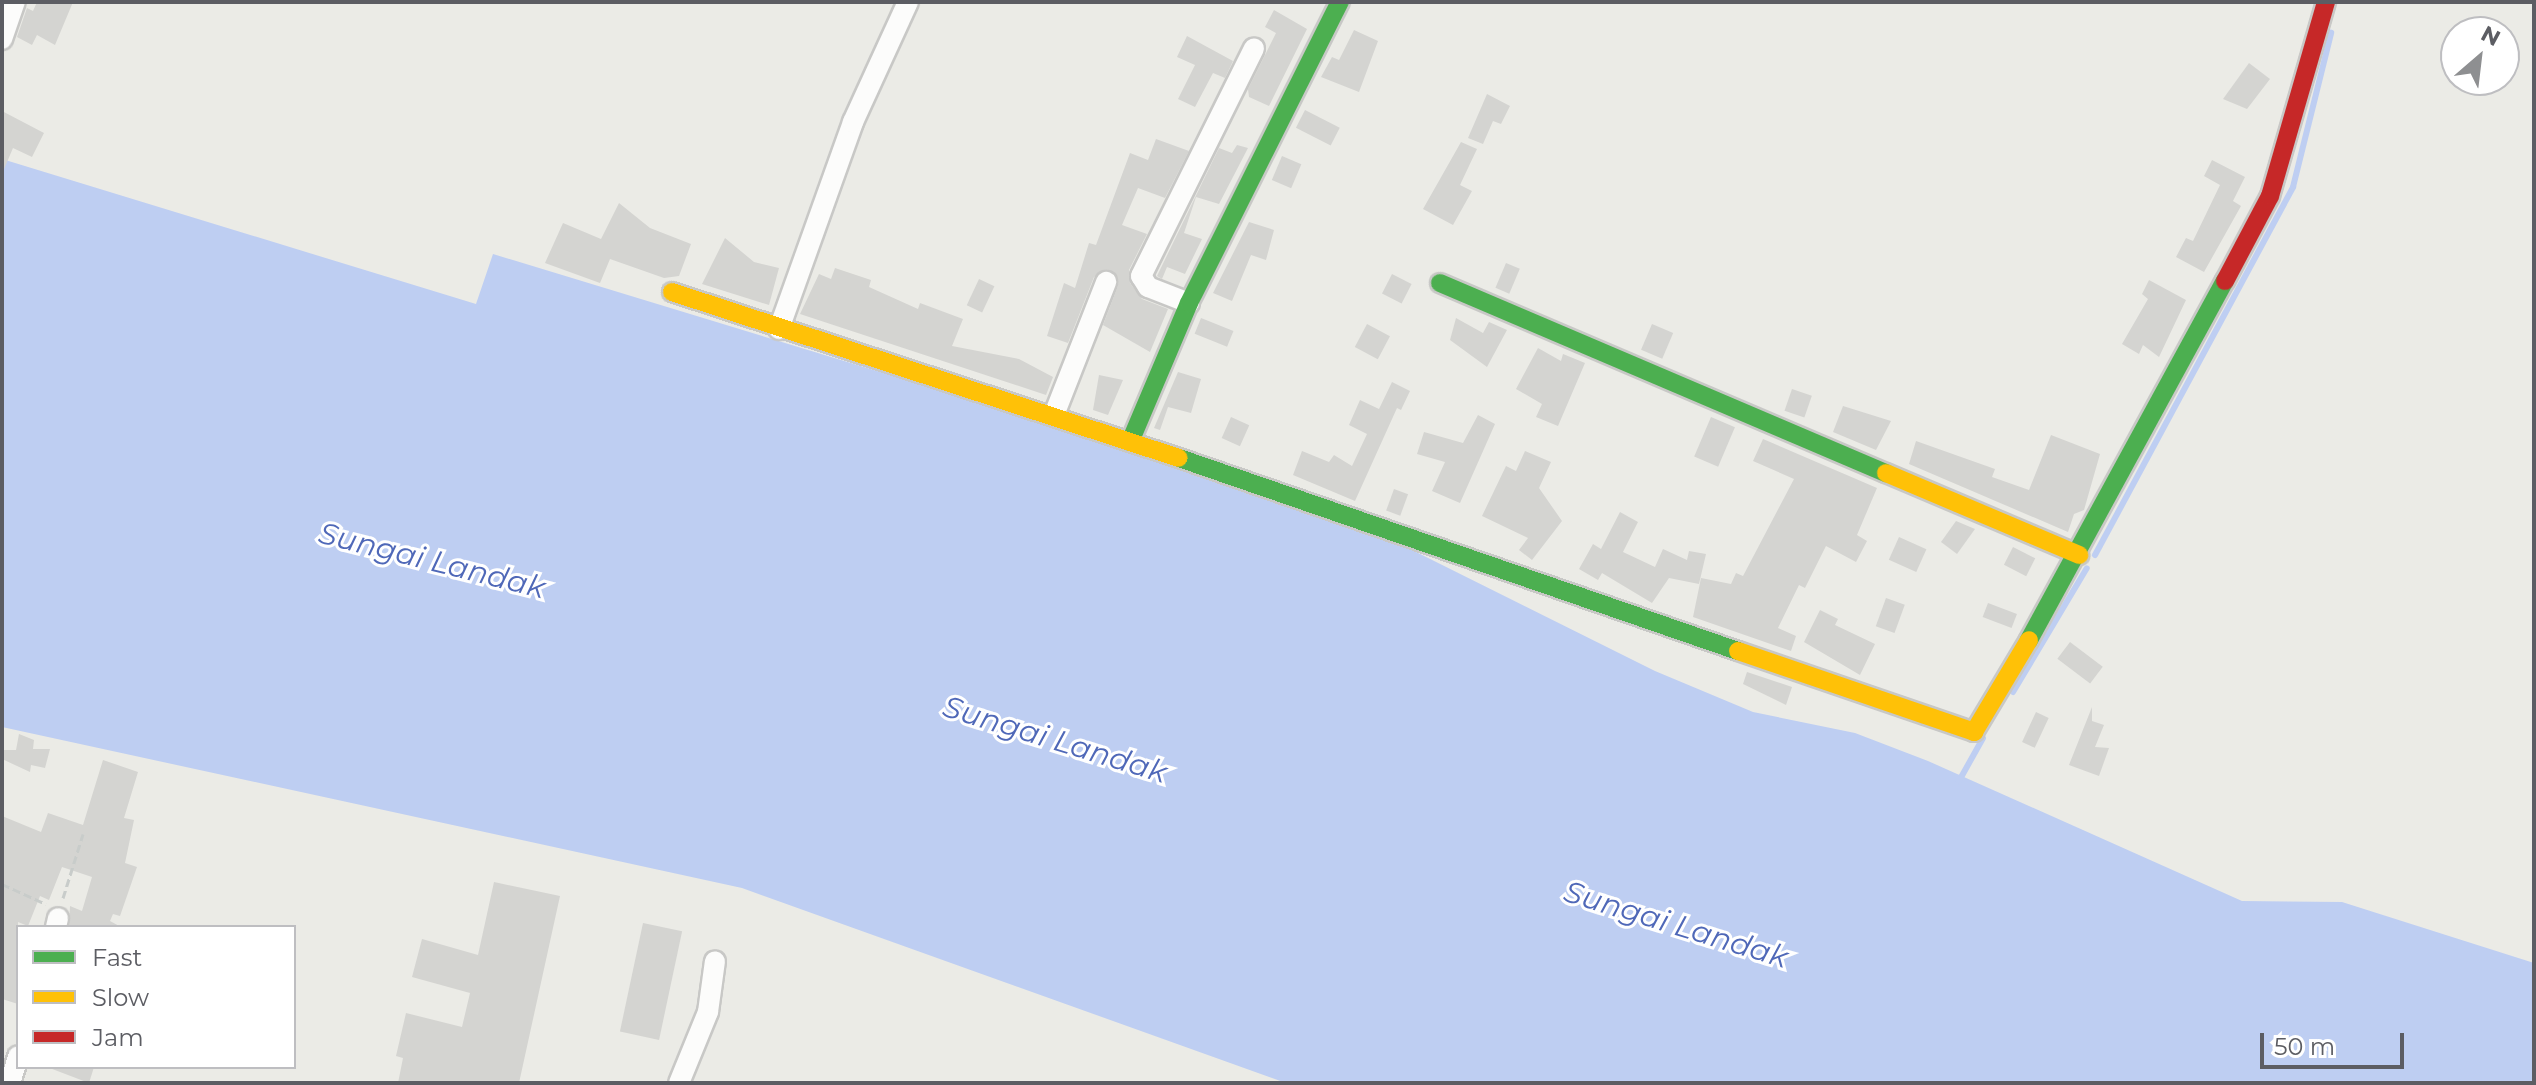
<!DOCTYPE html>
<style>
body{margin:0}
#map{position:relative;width:2536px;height:1085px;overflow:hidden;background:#ebebe6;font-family:Montserrat,sans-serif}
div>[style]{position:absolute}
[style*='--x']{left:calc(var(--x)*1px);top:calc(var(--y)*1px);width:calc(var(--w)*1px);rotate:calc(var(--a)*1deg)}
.water>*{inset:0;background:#becef2}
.stream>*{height:6px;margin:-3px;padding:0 3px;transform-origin:3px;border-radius:3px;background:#becef2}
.building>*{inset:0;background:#d4d4d1;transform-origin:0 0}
.path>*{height:3px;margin-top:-1.5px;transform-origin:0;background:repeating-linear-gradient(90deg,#c8ccca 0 8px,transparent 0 12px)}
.roads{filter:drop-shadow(2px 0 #c8c8c6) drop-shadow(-2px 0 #c8c8c6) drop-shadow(0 2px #c8c8c6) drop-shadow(0 -2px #c8c8c6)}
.street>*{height:20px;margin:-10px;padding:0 10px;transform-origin:10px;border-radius:10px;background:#fcfcfb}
.fast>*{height:18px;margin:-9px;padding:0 9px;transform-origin:9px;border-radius:9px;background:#4caf50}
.slow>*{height:18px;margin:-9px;padding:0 9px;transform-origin:9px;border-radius:9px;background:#ffc107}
.jam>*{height:18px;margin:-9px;padding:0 9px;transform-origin:9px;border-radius:9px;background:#c62828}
span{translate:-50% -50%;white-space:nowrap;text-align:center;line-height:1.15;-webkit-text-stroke:6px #fff;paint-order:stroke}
.water-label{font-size:30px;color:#4f68b8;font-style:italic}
.frame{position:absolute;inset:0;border:4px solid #5c5d63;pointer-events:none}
.legend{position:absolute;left:16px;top:925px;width:280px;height:144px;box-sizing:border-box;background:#fff;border:2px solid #bebec1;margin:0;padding:10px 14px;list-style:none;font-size:24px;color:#5c5d63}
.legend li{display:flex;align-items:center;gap:16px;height:40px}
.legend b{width:40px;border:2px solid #bebec1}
.north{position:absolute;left:2440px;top:16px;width:80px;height:80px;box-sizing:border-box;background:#fff;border:2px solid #bebec1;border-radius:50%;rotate:28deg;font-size:22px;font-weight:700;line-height:32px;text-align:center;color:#5c5d63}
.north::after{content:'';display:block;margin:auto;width:28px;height:36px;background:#8e8f91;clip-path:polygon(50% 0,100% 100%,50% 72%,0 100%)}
.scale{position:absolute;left:2260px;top:1033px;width:144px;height:36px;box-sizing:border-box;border:4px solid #5c5d63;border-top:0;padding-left:10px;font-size:24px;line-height:28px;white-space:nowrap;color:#5c5d63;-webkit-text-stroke:6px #fff;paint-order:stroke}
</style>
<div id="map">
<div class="water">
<div style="clip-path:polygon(2px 159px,476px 304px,493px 254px,943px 391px,1384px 536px,1655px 671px,1753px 712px,1855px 733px,1928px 761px,2242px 901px,2342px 902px,2534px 963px,2534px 1083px,1286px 1083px,742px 888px,2px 727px)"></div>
</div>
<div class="stream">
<div style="--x:2095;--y:555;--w:418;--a:-61.7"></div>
<div style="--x:2293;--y:187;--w:159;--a:-76.1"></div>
<div style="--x:2013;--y:692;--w:144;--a:-59.2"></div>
<div style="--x:1959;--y:781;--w:49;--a:-60.8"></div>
</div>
<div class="building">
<div style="clip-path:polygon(37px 2px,73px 2px,55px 45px,37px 35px,32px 45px,17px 37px,27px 8px,33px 11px)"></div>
<div style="clip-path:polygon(1274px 10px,1307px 29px,1269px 106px,1249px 97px,1248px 89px,1276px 33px,1265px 27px)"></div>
<div style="clip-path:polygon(1354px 30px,1378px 41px,1359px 92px,1321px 77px,1332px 57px,1339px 60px)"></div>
<div style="clip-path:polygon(1187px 36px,1233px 61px,1225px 78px,1213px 73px,1195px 107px,1178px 99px,1195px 65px,1177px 57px)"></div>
<div style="clip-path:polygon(2249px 63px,2270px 79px,2247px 109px,2223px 99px)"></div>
<div style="clip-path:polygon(1487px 94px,1510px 106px,1501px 124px,1493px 121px,1483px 144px,1468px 138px)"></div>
<div style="left:1305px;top:110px;width:39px;height:20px;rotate:27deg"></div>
<div style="clip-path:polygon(2px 111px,44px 133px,32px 157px,13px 148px,2px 174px)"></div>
<div style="clip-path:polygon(1156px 139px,1189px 151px,1165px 198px,1138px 188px,1122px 225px,1147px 234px,1129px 270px,1130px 283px,1142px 299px,1168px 309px,1150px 352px,1103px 325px,1118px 286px,1110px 270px,1094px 277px,1068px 343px,1047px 336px,1064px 283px,1075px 288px,1089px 243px,1096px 245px,1130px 153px,1148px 160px)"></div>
<div style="clip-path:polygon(1461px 142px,1477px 149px,1460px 185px,1472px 191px,1453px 225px,1423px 209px)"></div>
<div style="clip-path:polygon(1237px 145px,1248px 148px,1219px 204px,1196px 197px,1184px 233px,1202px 239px,1185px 274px,1167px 267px,1162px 279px,1157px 276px,1219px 148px,1232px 153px)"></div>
<div style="left:1282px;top:156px;width:21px;height:26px;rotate:23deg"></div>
<div style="clip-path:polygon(2212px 160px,2245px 177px,2233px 201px,2241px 206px,2204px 272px,2176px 257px,2186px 238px,2193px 241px,2220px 185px,2204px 176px)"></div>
<div style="clip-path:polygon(619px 203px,650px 228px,691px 244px,679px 276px,664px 278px,610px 259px,600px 283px,545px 263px,563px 223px,601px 239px)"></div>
<div style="clip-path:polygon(1249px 222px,1274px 230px,1266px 260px,1251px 255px,1232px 301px,1213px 293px)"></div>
<div style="clip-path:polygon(725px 238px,754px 262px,779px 268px,769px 305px,702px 284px)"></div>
<div style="left:1506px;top:263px;width:15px;height:27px;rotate:23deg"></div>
<div style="clip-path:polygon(835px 268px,871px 280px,869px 287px,918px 309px,920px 303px,963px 319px,952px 346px,1019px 359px,1053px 377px,1046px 395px,800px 314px,819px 274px,831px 279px)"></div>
<div style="left:1392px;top:274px;width:22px;height:22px;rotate:27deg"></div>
<div style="left:979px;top:279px;width:17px;height:29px;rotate:25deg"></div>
<div style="clip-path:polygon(2149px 280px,2186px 300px,2159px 357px,2143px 345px,2139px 354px,2122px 344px,2148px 299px,2142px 294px)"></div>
<div style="left:1201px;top:318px;width:35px;height:17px;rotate:22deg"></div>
<div style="clip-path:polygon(1456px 318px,1483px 333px,1489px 322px,1507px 330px,1487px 367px,1450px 340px)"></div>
<div style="left:1367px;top:324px;width:26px;height:26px;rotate:28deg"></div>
<div style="left:1652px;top:324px;width:23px;height:28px;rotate:23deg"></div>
<div style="clip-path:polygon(1538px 348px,1561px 361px,1563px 354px,1585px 363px,1558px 426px,1536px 417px,1542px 404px,1516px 389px)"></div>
<div style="clip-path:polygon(1178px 372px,1201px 379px,1191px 413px,1168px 407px,1160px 430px,1154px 428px)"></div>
<div style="clip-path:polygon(1099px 375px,1123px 380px,1108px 415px,1093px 410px)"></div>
<div style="clip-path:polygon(1392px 382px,1410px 391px,1401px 410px,1397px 408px,1355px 501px,1293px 475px,1302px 451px,1329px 462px,1334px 455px,1352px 466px,1367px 434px,1349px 425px,1360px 400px,1379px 409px)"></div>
<div style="left:1792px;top:389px;width:21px;height:23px;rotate:19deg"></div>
<div style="clip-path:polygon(1843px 406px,1891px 421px,1876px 450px,1833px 432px)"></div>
<div style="clip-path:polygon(1478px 415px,1495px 424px,1460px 503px,1432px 491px,1445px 462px,1417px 454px,1424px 432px,1463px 443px)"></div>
<div style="left:1231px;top:417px;width:20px;height:23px;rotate:24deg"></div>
<div style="left:1711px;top:417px;width:26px;height:43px;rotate:23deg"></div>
<div style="clip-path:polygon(2051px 435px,2100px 454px,2084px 510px,2074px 514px,2068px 532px,1909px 464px,1916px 441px,1995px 469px,1992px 477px,2029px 490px)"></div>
<div style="clip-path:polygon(1763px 439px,1877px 488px,1857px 535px,1867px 541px,1856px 562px,1826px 546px,1805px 588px,1799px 585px,1778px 628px,1796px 636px,1791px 651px,1693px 617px,1701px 578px,1731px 584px,1736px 573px,1743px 576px,1794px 479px,1753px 461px)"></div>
<div style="clip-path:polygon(1525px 451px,1551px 462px,1539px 488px,1562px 521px,1532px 560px,1519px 550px,1528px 538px,1482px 516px,1506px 466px,1516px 471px)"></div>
<div style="left:1394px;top:489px;width:15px;height:23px;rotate:20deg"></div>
<div style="clip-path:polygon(1620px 512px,1638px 522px,1623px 552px,1655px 567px,1663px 549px,1687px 560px,1689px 551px,1706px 554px,1699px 584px,1669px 578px,1652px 603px,1602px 573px,1598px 580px,1579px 569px,1593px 544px,1601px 549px)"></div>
<div style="clip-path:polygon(1956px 521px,1975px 529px,1957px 554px,1941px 542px)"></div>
<div style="left:1899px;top:537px;width:30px;height:25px;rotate:24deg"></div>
<div style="left:2013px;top:547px;width:25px;height:20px;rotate:27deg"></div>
<div style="left:1886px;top:598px;width:20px;height:30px;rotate:20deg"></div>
<div style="left:1988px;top:603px;width:31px;height:15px;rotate:21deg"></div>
<div style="clip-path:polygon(1820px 610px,1838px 619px,1835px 625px,1875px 644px,1860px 675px,1804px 642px)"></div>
<div style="left:2070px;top:642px;width:41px;height:21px;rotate:37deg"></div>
<div style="clip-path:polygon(1747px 672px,1792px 687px,1786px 705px,1743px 684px)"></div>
<div style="clip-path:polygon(2092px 707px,2092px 721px,2104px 725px,2095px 747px,2109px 748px,2099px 776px,2069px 765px)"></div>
<div style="left:2036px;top:712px;width:14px;height:33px;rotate:25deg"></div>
<div style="clip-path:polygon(19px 734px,34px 740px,33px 749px,50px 749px,45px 768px,31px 765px,30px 772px,2px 759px,2px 750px,16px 750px)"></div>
<div style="clip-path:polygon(103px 760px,138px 772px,124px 818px,134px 820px,125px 863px,137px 867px,120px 916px,113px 914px,110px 921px,121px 927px,69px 927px,70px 906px,82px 911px,92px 877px,62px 867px,49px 900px,40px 896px,28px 926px,18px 922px,18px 1004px,2px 999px,2px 816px,41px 832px,48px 813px,83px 825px)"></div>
<div style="clip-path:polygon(494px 882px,560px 896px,519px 1083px,398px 1083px,403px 1058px,396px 1056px,406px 1013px,462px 1027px,470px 993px,412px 977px,422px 939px,478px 955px)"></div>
<div style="left:643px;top:923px;width:40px;height:111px;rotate:12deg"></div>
<div style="clip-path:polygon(47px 1067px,94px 1067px,89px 1083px)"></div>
</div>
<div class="path">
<div style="--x:2;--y:884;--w:48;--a:24.4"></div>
<div style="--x:63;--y:898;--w:67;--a:-72.6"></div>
</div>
<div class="roads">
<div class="street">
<div style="--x:2;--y:39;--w:39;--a:-71"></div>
<div style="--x:1189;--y:303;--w:44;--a:-158.7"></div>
<div style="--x:1148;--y:287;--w:13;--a:-122"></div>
<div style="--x:1141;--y:276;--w:254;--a:-63.6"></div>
<div style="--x:779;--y:329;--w:220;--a:-70.3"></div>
<div style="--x:853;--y:122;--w:132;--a:-65.4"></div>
<div style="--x:1054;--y:415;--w:143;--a:-68.6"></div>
<div style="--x:56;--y:927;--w:9;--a:-77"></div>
<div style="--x:10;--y:1083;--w:28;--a:-73"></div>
<div style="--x:679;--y:1083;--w:77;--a:-67.8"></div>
<div style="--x:708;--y:1012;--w:51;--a:-82.2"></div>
</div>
<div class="fast">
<div style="--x:1440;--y:283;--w:485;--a:23.1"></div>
<div style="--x:1130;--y:442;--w:151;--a:-67"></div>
<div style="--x:1189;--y:303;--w:337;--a:-63.4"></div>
<div style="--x:1179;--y:458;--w:591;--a:19.05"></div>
<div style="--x:2029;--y:640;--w:409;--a:-61.4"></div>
</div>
<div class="slow">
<div style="--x:672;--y:292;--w:533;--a:18.13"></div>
<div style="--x:1886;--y:473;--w:210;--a:23"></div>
<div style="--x:1738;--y:651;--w:250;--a:18.9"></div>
<div style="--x:1974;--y:732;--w:107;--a:-59.1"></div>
</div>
<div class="jam">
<div style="--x:2225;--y:281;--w:96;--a:-62.1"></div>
<div style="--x:2270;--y:196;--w:202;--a:-73.9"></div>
</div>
</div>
<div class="water-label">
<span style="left:432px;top:561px;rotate:14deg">Sungai Landak</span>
<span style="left:1055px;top:740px;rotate:17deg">Sungai Landak</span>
<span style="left:1676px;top:925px;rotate:17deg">Sungai Landak</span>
</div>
<div class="frame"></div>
<ul class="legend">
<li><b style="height:10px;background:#4caf50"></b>Fast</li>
<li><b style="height:10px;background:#ffc107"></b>Slow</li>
<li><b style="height:10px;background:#c62828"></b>Jam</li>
</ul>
<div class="north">N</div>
<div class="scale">50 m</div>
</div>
